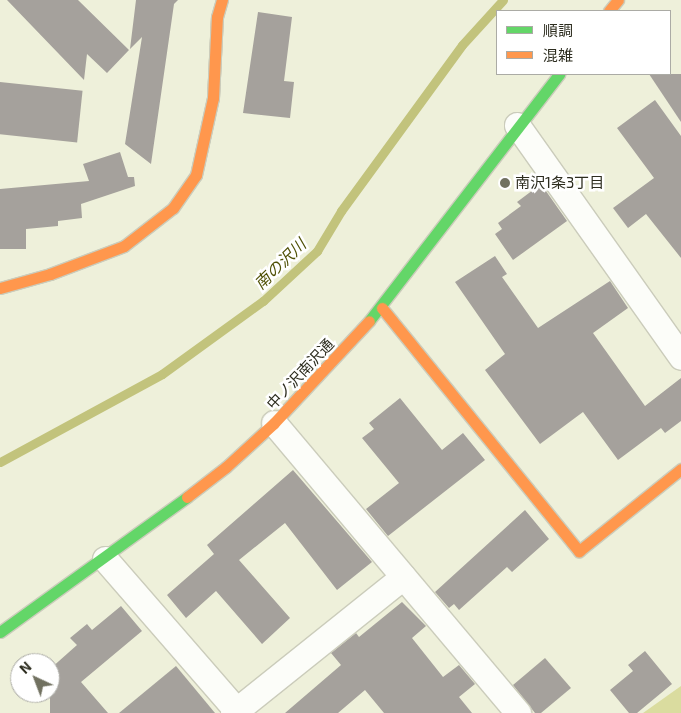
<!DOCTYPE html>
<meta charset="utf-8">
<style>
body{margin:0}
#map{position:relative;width:681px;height:713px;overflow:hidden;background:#eef0da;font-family:"Exo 2","Noto Sans JP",sans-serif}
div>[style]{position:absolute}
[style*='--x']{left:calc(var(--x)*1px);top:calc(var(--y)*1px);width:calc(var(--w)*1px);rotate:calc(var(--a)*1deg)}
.forest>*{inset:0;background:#dadc9f}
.stream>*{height:9px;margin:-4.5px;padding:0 4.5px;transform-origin:4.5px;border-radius:4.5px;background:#c2c37c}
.building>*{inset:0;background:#a5a19c;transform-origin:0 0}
.roads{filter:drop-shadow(1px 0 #cbccbb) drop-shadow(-1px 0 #cbccbb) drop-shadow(0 1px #cbccbb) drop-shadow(0 -1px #cbccbb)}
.street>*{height:25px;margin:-12.5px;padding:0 12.5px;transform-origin:12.5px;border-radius:12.5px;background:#fcfdf9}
.fast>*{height:11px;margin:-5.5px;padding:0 5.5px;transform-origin:5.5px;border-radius:5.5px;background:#63d668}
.slow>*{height:11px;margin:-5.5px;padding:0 5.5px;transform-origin:5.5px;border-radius:5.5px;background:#ff974d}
.dots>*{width:14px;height:14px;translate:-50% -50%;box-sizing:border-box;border:2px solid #fff;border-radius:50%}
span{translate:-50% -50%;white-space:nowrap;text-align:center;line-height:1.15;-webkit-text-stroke:5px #fff;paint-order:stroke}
.poi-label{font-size:15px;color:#2d2d1f}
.left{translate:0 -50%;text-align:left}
.street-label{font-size:15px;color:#2d2d1f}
.water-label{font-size:16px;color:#505107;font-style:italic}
.legend{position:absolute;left:496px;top:10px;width:175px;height:65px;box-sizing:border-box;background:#fff;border:1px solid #ababa5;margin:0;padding:6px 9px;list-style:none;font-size:15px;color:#2d2d1f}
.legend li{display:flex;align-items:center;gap:10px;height:25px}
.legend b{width:25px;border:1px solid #ababa5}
.north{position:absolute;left:10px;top:653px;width:50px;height:50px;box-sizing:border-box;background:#fff;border:1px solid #ababa5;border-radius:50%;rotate:317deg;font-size:14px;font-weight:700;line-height:20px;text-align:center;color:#2d2d1f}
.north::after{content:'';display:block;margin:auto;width:18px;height:22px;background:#717160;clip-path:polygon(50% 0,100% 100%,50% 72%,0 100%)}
</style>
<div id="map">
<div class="forest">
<div style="clip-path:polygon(681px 686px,681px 713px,643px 713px)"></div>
</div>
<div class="stream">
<div style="--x:0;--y:462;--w:184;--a:-28.5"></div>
<div style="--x:162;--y:374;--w:125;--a:-35.9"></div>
<div style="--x:263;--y:301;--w:74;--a:-42.8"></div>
<div style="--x:317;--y:251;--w:47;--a:-59"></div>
<div style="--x:341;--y:211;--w:205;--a:-53.9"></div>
<div style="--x:462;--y:45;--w:61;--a:-47.7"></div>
</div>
<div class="building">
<div style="clip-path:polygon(7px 0,78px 0,129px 50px,107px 73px,87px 54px,84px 80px)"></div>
<div style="clip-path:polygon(136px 0,178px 0,174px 4px,151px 164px,125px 144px,142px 37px,130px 49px)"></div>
<div style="clip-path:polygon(258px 12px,292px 17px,284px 81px,294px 82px,290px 118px,243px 113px)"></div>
<div style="clip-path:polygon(649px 74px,681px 74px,681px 122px)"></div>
<div style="left:0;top:82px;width:83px;height:52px;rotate:6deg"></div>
<div style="clip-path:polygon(655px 100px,681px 136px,681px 258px,646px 214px,628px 228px,613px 208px,654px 178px,617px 128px)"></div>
<div style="clip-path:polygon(120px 152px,128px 177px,134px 177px,135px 186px,81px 204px,82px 218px,58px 221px,58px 226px,26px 229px,26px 249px,0 249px,0 189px,89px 181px,83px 164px)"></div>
<div style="clip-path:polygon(541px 184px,567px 221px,513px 260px,495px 234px,502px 229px,498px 223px,521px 206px,517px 202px)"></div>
<div style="clip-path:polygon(495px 256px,507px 274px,502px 277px,538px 328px,610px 281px,628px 308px,593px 333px,645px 406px,681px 378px,681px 421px,665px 433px,661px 428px,618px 460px,583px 412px,540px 444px,485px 370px,505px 354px,455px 282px)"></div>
<div style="clip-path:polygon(400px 398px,442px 450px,463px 433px,485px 460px,388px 536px,366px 509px,399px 483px,362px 438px,374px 429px,369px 423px)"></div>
<div style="clip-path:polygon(293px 470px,372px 562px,337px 590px,285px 523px,239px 560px,290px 618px,262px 644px,216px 591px,186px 618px,167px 595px,214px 554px,207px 545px)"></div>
<div style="clip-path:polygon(525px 510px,549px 539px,512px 572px,507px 567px,459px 610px,454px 604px,449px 608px,435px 592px)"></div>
<div style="clip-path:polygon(402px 602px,426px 626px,412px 638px,443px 677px,459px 665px,475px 684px,459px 697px,472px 713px,384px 713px,365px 690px,338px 713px,285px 713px,341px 665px,331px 653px,356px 633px,359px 637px)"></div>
<div style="clip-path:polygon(121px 606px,142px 631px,81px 682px,108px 713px,50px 713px,50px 669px,77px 645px,70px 638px,87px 624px,92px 630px)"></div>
<div style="clip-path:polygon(645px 651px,672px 684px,637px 713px,629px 713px,610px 690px,633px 671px,628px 665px)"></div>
<div style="clip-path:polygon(545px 658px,571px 688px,541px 713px,535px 713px,513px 685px)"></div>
<div style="clip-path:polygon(176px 666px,215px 713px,119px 713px)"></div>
</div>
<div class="roads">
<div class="street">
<div style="--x:517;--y:125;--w:284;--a:54.7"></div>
<div style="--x:274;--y:423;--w:379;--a:49.9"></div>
<div style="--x:105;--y:559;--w:204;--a:49"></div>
<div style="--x:233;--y:713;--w:218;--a:-38.7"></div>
</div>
<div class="fast">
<div style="--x:369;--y:321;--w:312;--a:-52.4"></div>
<div style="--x:0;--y:632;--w:231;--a:-35.8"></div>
</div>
<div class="slow">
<div style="--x:609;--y:11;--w:14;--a:-51"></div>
<div style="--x:0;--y:288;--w:52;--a:-15.6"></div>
<div style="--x:50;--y:274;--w:79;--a:-20.7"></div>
<div style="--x:124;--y:246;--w:62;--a:-37.8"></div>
<div style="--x:173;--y:208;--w:40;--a:-55.1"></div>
<div style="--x:196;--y:175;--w:79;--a:-77.6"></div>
<div style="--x:213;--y:98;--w:81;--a:-87.2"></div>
<div style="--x:217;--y:17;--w:18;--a:-74"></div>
<div style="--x:382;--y:308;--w:313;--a:51"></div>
<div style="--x:579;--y:551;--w:131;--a:-38.8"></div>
<div style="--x:187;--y:497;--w:49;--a:-37.6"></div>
<div style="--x:226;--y:467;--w:65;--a:-42.5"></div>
<div style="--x:274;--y:423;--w:139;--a:-47"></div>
</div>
</div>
<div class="dots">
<div style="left:505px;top:183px;background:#717160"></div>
</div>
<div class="poi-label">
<span class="left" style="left:515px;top:183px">南沢1条3丁目</span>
</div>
<div class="street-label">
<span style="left:300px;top:374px;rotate:-47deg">中ノ沢南沢通</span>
</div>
<div class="water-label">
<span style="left:280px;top:264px;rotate:-44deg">南の沢川</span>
</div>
<ul class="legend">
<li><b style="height:6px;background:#63d668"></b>順調</li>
<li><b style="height:6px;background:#ff974d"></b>混雑</li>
</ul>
<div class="north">N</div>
</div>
